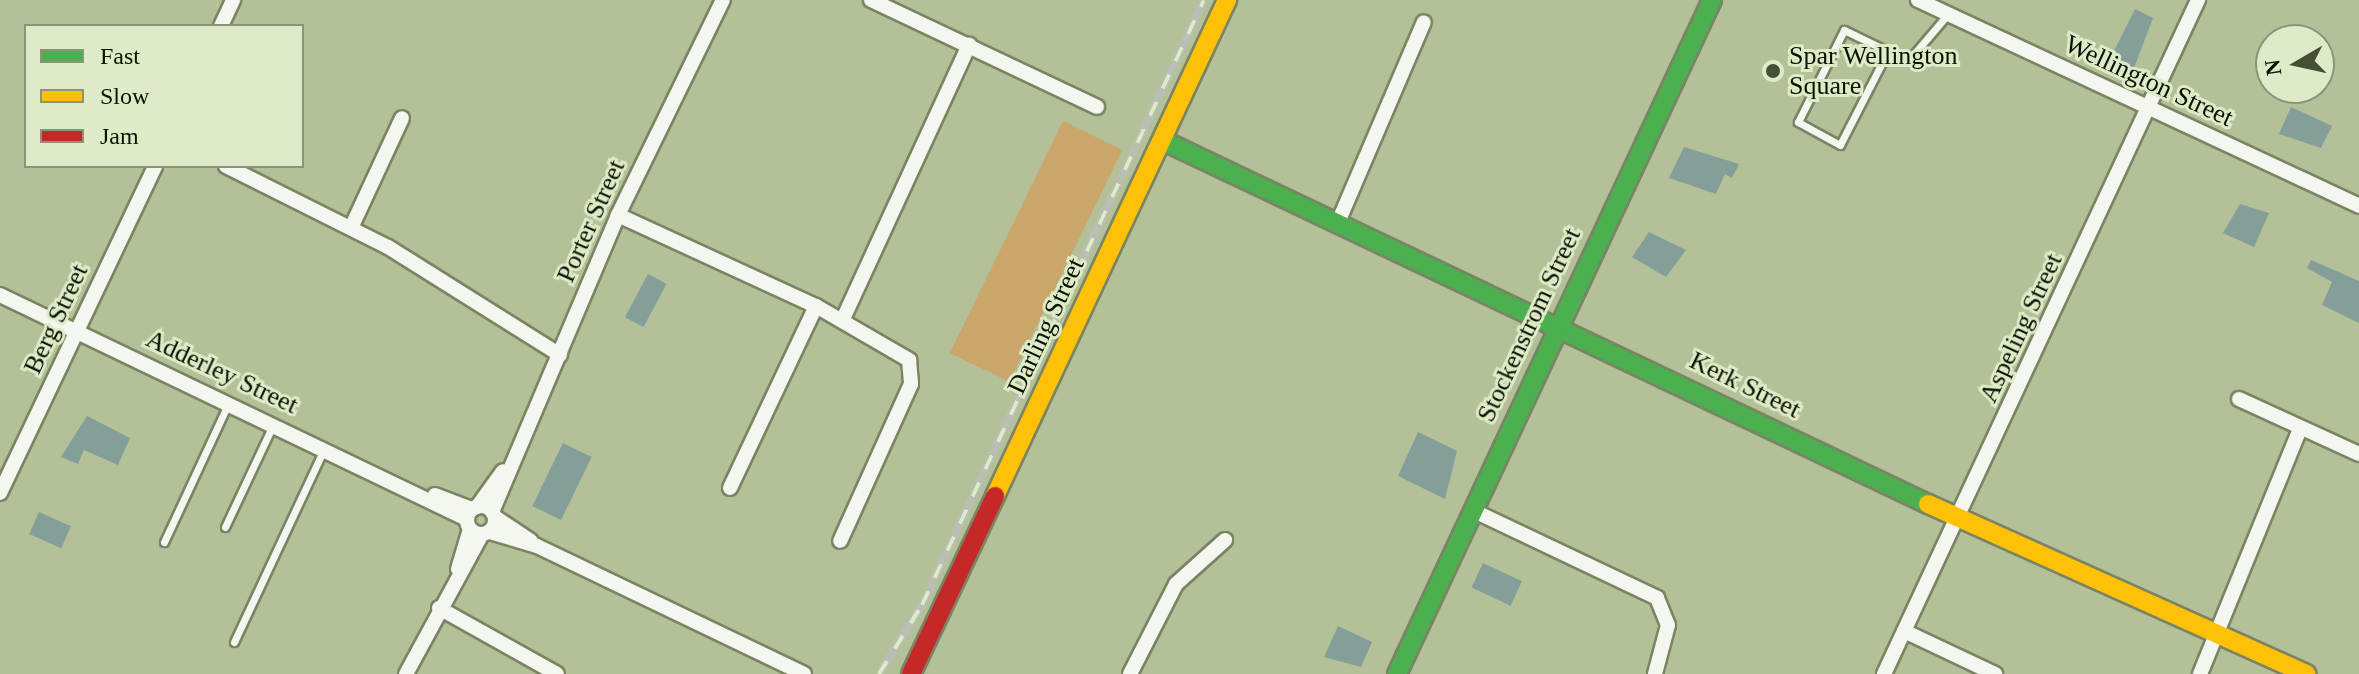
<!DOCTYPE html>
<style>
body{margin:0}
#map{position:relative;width:2359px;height:674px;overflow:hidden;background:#b3c098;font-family:Georgia,serif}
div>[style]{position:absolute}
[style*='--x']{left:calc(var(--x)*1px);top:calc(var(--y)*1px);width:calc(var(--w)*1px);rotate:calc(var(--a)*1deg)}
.green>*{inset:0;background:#caa66a;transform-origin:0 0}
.building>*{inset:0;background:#849e99;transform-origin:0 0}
.roads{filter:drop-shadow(2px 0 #7a8464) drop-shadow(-2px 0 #7a8464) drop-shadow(0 2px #7a8464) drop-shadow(0 -2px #7a8464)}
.lane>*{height:7px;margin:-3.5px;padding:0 3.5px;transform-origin:3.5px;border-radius:3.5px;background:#f4f6f0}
.street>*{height:14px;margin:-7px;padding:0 7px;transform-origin:7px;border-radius:7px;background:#f4f6f0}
.street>.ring{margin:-7px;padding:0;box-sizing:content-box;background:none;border:14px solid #f4f6f0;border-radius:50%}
.fast>*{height:18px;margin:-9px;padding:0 9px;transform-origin:9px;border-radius:9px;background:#4caf50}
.slow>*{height:18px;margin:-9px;padding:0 9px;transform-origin:9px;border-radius:9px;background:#ffc107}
.jam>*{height:18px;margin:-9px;padding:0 9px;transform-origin:9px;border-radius:9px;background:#c62828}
.rail>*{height:8px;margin-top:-4px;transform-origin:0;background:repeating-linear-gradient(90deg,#dfebc8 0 15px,#bbbeb4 0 30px);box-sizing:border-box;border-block:2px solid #bbbeb4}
.dots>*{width:22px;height:22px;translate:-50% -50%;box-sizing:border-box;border:4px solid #dfebc8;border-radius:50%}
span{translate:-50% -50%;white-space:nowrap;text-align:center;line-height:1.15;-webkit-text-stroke:6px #dfebc8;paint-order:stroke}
.poi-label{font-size:26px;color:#0b1200}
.left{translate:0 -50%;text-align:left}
.street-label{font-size:26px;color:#0b1200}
.legend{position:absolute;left:24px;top:24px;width:280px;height:144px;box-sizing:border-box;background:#dfebc8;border:2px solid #8a9478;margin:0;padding:10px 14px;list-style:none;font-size:24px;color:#0b1200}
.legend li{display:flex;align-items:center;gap:16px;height:40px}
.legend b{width:40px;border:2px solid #8a9478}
.north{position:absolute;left:2255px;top:24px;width:80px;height:80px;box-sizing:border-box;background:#dfebc8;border:2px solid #8a9478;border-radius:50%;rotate:261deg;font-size:22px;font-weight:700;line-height:32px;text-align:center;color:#0b1200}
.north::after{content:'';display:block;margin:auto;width:28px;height:36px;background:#464f35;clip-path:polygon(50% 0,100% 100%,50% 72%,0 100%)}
</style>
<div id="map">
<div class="green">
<div style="left:1063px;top:121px;width:66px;height:258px;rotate:26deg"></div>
</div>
<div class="building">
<div style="clip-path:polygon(2135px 9px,2153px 18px,2134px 68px,2111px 57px)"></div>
<div style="clip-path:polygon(2291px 107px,2332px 126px,2321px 148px,2279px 134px)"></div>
<div style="clip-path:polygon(1684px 147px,1739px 164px,1732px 178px,1725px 174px,1716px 194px,1669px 178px)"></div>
<div style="clip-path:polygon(2240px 204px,2269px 213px,2254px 247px,2223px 233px)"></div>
<div style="clip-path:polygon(1649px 232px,1686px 250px,1666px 277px,1632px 257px)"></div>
<div style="clip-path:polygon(2311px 260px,2359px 281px,2359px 323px,2322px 305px,2332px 282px,2307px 268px)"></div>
<div style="left:648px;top:274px;width:21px;height:49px;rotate:28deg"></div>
<div style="clip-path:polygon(87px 416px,130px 438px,118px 465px,84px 450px,78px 464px,61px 457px)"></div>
<div style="clip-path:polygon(1418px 432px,1457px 451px,1445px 499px,1398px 476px)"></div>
<div style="left:563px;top:443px;width:32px;height:70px;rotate:26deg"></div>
<div style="left:39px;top:512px;width:35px;height:24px;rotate:24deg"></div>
<div style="left:1483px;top:563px;width:43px;height:27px;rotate:25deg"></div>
<div style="clip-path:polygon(1338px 626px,1372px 642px,1361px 667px,1324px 657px)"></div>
</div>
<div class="roads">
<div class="lane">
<div style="--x:1887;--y:53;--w:103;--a:117.1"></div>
<div style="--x:1840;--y:145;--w:48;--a:-151.3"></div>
<div style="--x:1798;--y:122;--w:103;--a:-63.4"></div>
<div style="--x:1844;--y:30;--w:71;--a:25.8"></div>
<div style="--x:1908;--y:61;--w:62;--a:-49.6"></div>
<div style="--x:225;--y:527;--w:113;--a:-64.8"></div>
<div style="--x:164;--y:542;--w:152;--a:-65.1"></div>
<div style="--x:234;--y:642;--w:213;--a:-65"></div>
</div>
<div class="street">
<div style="--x:871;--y:0;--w:250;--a:25.3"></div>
<div style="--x:1918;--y:0;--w:487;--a:25"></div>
<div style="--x:221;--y:26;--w:29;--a:-65"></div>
<div style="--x:226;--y:166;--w:181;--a:26.6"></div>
<div style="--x:388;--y:247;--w:203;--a:32.1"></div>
<div style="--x:618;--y:215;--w:218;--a:24.7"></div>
<div style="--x:816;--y:306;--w:108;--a:30.1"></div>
<div style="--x:909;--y:360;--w:24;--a:85"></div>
<div style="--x:911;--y:384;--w:172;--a:114.3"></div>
<div style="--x:1339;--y:220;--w:215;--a:-66.8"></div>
<div style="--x:351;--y:228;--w:121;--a:-65.1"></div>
<div style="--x:0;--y:295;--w:518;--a:25.63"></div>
<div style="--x:843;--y:319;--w:302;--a:-65.3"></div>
<div style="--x:2239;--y:399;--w:132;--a:24.6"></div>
<div style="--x:730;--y:488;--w:201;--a:-64.7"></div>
<div style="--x:0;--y:493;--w:362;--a:-64.6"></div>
<div style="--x:435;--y:495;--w:40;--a:21"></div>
<div class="ring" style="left:467px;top:506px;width:14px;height:14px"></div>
<div style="--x:477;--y:507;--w:44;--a:-54.2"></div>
<div style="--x:1472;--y:510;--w:205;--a:25.4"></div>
<div style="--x:1657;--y:598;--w:29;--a:68"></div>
<div style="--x:1668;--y:625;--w:51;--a:104.9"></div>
<div style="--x:492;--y:512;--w:323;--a:-67"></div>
<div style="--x:618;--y:215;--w:239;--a:-64"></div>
<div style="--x:495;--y:517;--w:43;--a:33.7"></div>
<div style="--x:490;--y:532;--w:49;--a:16.6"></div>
<div style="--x:537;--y:546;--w:296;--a:25.6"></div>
<div style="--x:458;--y:569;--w:42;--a:-73.3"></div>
<div style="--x:439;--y:608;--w:135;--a:29.2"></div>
<div style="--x:1904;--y:631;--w:101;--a:25.3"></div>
<div style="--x:406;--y:674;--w:159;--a:-61.5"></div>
<div style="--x:1130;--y:674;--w:101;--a:-62.9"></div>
<div style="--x:1176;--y:584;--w:66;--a:-41.9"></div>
<div style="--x:1884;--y:674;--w:744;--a:-65.02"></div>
<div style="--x:2200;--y:674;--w:265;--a:-67.8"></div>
</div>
<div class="fast">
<div style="--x:1162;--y:140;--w:848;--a:25.42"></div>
<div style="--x:1397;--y:674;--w:744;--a:-64.95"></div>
</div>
<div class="slow">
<div style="--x:995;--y:496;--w:548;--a:-64.93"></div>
<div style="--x:1928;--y:504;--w:415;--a:24.2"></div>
</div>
<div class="jam">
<div style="--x:911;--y:674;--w:197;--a:-64.7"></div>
</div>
</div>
<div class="rail">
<div style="--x:879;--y:674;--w:81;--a:-58.1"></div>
<div style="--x:922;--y:605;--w:667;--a:-65.01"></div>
</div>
<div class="dots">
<div style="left:1773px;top:71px;background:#464f35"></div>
</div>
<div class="poi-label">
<span class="left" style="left:1789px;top:71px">Spar Wellington<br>Square</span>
</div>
<div class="street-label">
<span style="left:2149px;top:81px;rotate:25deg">Wellington Street</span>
<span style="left:591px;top:221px;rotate:-66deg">Porter Street</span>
<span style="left:56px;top:319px;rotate:-65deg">Berg Street</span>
<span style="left:1529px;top:325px;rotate:-65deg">Stockenstrom Street</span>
<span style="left:1046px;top:326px;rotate:-65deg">Darling Street</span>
<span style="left:2021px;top:328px;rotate:-65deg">Aspeling Street</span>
<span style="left:222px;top:372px;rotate:25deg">Adderley Street</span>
<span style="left:1745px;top:385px;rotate:26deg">Kerk Street</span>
</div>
<ul class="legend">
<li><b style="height:10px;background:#4caf50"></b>Fast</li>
<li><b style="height:10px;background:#ffc107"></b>Slow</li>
<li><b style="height:10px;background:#c62828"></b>Jam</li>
</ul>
<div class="north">N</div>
</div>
